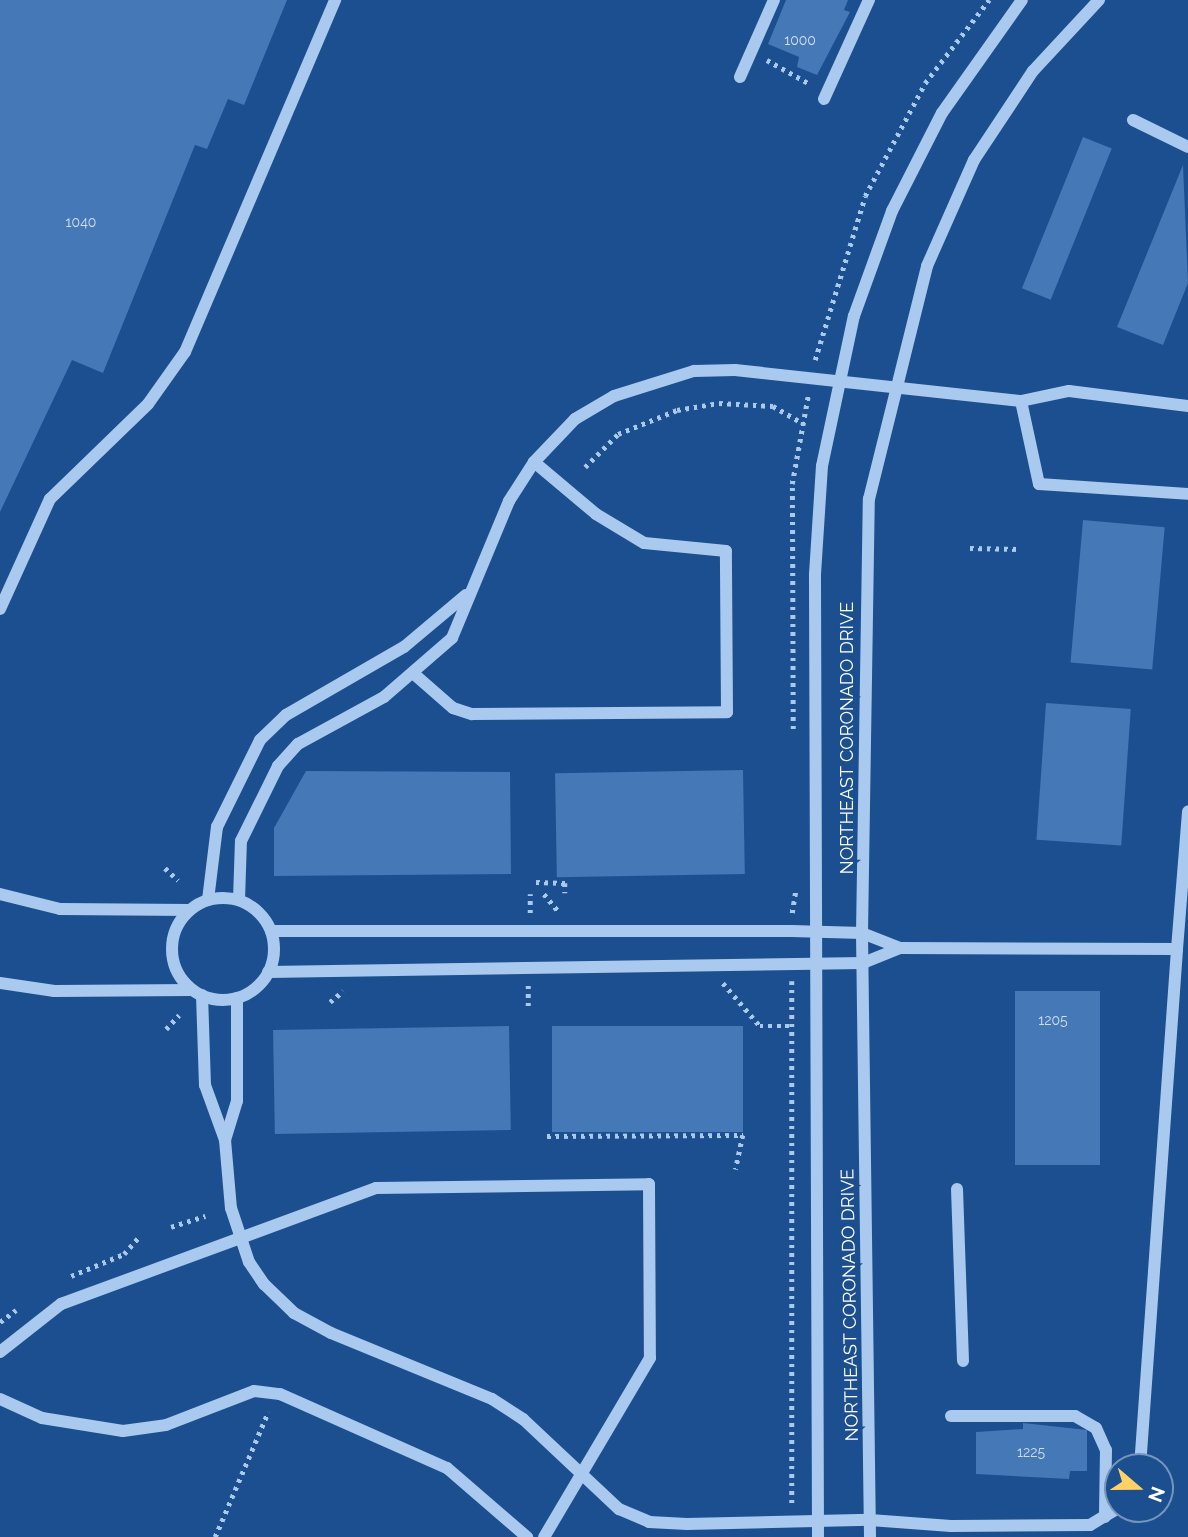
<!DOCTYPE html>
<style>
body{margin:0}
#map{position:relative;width:1188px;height:1537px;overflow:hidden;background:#1b4f8f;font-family:Raleway,sans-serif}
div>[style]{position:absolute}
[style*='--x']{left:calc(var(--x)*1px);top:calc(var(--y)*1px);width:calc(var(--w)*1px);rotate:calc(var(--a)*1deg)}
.building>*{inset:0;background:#4478b7;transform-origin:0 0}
.path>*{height:4.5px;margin-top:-2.25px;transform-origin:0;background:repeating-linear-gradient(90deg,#a9c9ee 0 3.5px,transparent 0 8.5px)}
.minor>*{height:12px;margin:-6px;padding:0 6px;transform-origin:6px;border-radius:6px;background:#a9c9ee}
.minor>.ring{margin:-6px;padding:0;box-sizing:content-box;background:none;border:12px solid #a9c9ee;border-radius:50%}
span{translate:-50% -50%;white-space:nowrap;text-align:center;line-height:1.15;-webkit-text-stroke:7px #1b4f8f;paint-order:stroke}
.number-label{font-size:14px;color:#d0dded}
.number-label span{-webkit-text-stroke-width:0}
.street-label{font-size:18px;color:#fff}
.north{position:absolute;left:1104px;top:1453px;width:70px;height:70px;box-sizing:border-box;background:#1b4f8f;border:2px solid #7695bc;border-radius:50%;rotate:110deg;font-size:19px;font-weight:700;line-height:28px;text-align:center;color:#fff}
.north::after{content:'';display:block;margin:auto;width:24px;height:32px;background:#ffd166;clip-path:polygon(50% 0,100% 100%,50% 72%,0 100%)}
</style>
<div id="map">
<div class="building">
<div style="clip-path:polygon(0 0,287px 0,244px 105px,228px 99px,207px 149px,195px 145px,103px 373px,72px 360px,0 512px)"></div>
<div style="clip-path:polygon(786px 0,848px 0,844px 10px,850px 12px,817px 75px,797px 67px,799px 57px,768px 44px)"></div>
<div style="left:1083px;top:137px;width:31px;height:163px;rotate:22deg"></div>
<div style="clip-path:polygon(1183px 165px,1188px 283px,1163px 345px,1117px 327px)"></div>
<div style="left:1083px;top:520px;width:82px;height:143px;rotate:5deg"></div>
<div style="left:1046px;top:703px;width:85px;height:137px;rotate:4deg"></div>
<div style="left:743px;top:770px;width:104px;height:188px;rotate:89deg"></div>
<div style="clip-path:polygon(306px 771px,510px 772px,511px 874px,274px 876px,274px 828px)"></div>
<div style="left:1100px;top:991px;width:174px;height:85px;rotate:90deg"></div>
<div style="left:509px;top:1026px;width:104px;height:236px;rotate:89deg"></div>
<div style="left:552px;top:1026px;width:191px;height:106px"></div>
<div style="clip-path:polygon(1023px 1423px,1087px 1430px,1087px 1471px,1070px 1471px,1069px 1479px,976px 1474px,976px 1432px,1023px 1429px)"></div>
</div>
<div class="path">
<div style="--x:767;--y:60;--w:49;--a:29.2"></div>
<div style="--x:815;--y:360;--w:171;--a:-73"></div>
<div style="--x:865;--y:196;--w:128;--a:-62"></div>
<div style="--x:925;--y:83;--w:105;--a:-52.4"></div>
<div style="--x:585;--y:467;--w:47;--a:-45"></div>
<div style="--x:618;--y:434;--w:64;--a:-22.1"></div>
<div style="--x:677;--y:410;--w:43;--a:-9.5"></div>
<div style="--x:719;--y:403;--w:54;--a:3.2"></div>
<div style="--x:773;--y:406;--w:34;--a:30"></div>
<div style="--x:970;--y:548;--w:48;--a:1.2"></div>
<div style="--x:793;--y:729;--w:245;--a:-90.2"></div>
<div style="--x:792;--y:484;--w:89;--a:-79.7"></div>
<div style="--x:165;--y:868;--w:18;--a:43"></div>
<div style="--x:536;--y:882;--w:29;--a:2"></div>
<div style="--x:565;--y:883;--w:10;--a:90"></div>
<div style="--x:544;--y:894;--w:23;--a:50"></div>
<div style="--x:530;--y:913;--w:19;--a:-90"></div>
<div style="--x:792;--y:913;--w:25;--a:-81"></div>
<div style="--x:792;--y:981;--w:524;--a:90"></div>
<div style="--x:723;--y:983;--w:57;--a:49.3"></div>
<div style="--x:760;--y:1026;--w:32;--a:0"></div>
<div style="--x:330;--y:1002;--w:17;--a:-40"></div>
<div style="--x:528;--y:1006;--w:21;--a:-90"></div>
<div style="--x:166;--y:1029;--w:19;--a:-47"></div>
<div style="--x:547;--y:1136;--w:196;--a:-0.3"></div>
<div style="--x:743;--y:1135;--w:35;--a:102"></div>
<div style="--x:171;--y:1227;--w:36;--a:-18"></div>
<div style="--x:71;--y:1276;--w:57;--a:-22.5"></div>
<div style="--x:124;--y:1254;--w:21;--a:-49"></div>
<div style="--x:0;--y:1322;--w:20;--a:-37"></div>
<div style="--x:215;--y:1537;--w:136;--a:-67"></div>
</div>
<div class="minor">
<div style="--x:740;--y:77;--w:84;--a:-66.2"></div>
<div style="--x:824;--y:99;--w:109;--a:-65.6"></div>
<div style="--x:1133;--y:120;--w:61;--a:26.1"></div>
<div style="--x:1021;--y:401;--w:85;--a:77.8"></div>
<div style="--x:1039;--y:484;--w:149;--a:3.8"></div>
<div style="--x:0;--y:609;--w:121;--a:-65.6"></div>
<div style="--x:50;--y:499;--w:136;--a:-44.1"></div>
<div style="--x:148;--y:404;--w:64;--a:-54.6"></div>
<div style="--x:185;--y:352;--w:383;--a:-66.9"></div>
<div style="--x:414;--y:674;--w:52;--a:41.1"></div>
<div style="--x:453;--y:708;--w:20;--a:18"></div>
<div style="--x:472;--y:714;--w:255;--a:-0.4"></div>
<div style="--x:727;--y:712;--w:161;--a:-90.4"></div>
<div style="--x:726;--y:551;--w:82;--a:-174.4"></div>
<div style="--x:644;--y:543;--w:56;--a:-148.9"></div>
<div style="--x:596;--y:514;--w:81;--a:-140"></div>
<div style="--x:0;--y:894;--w:62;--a:14"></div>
<div style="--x:60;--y:909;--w:130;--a:0.4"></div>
<div class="ring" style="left:172px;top:898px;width:90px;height:90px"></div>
<div style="--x:208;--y:900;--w:74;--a:-83"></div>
<div style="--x:217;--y:827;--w:97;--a:-63.7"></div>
<div style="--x:260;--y:740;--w:36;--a:-44"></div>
<div style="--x:286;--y:715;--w:136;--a:-30"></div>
<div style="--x:404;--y:647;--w:81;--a:-40"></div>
<div style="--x:239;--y:900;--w:59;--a:-88.1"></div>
<div style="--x:241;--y:841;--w:84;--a:-63.7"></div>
<div style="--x:278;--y:766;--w:30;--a:-48"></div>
<div style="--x:298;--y:744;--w:98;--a:-28.7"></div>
<div style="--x:384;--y:697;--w:90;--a:-40.9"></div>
<div style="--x:452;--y:638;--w:148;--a:-67.4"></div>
<div style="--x:509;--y:501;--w:46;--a:-57.3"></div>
<div style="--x:534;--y:462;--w:59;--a:-46.4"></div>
<div style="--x:575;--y:419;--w:45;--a:-30.5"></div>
<div style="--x:614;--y:396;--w:84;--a:-17.4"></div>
<div style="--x:694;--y:371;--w:41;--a:-1.4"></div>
<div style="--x:735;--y:370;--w:288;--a:6.2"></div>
<div style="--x:1021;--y:401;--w:49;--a:-11.8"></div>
<div style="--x:1069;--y:391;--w:120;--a:7.2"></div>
<div style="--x:271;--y:931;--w:521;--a:0"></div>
<div style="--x:792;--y:931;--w:70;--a:1.6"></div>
<div style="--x:862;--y:933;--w:41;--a:21.5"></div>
<div style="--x:900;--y:948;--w:277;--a:0.2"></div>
<div style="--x:1177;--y:949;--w:138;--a:-85.4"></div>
<div style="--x:268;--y:972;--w:595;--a:-0.87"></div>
<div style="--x:863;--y:963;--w:40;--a:-22"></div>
<div style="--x:0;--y:983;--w:55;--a:8.4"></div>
<div style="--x:54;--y:991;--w:137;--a:-0.4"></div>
<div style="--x:202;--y:995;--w:90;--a:88.1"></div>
<div style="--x:205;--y:1085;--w:59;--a:70"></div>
<div style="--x:225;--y:1140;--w:68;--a:85"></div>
<div style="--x:231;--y:1208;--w:57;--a:71.6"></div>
<div style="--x:249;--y:1262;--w:27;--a:56"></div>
<div style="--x:264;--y:1284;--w:42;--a:44"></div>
<div style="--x:294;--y:1313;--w:42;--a:28.4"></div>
<div style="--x:331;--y:1333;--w:174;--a:22.3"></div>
<div style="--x:492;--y:1399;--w:37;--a:33"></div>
<div style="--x:523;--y:1419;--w:132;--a:43.2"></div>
<div style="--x:619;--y:1509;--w:33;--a:23"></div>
<div style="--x:649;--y:1522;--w:38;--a:3"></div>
<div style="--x:687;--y:1524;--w:183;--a:-1.3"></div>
<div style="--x:870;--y:1520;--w:81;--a:4.2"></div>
<div style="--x:951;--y:1526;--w:139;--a:-0.4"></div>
<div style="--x:1090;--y:1525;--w:33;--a:-31"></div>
<div style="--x:225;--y:1140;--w:41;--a:-72.9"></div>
<div style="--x:237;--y:1101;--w:103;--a:-90"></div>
<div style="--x:957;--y:1189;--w:172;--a:88"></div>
<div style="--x:0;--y:1352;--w:78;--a:-38.2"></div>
<div style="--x:61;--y:1304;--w:336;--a:-20.2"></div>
<div style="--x:376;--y:1188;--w:273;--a:-0.8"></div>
<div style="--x:649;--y:1184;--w:174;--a:89.7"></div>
<div style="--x:650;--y:1358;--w:208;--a:120.6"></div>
<div style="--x:0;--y:1399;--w:46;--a:24.3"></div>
<div style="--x:42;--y:1418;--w:82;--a:9.1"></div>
<div style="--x:123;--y:1431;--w:43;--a:-7.9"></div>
<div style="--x:166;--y:1425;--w:94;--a:-21.1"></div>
<div style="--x:254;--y:1391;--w:26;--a:7"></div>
<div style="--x:280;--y:1394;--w:183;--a:23.9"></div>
<div style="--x:447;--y:1468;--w:106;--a:40.8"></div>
<div style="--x:951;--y:1416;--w:124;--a:0"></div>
<div style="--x:1075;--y:1416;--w:24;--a:30"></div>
<div style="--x:1096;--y:1428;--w:24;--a:66"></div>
<div style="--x:1106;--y:1450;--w:67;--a:90.9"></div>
<div style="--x:1140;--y:1467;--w:519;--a:-85.91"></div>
<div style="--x:818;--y:1537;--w:963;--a:-90.18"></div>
<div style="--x:815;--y:574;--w:108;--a:-86.3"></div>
<div style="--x:822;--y:466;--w:153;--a:-78"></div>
<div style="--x:854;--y:316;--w:112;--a:-70.1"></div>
<div style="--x:892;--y:211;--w:110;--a:-63"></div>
<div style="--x:942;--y:113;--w:138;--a:-54.7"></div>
<div style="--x:870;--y:1537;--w:604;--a:-90.76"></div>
<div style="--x:862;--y:933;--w:434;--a:-89.1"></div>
<div style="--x:869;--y:499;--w:240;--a:-76"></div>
<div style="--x:927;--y:266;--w:116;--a:-66.1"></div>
<div style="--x:974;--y:160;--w:107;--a:-56.5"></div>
<div style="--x:1033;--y:71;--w:97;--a:-47.1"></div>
</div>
<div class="number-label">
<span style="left:800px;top:40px">1000</span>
<span style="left:81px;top:222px">1040</span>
<span style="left:1053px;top:1020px">1205</span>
<span style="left:1031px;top:1452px">1225</span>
</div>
<div class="street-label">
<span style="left:847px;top:738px;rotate:-90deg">NORTHEAST CORONADO DRIVE</span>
<span style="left:850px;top:1305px;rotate:-91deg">NORTHEAST CORONADO DRIVE</span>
</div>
<div class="north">N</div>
</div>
